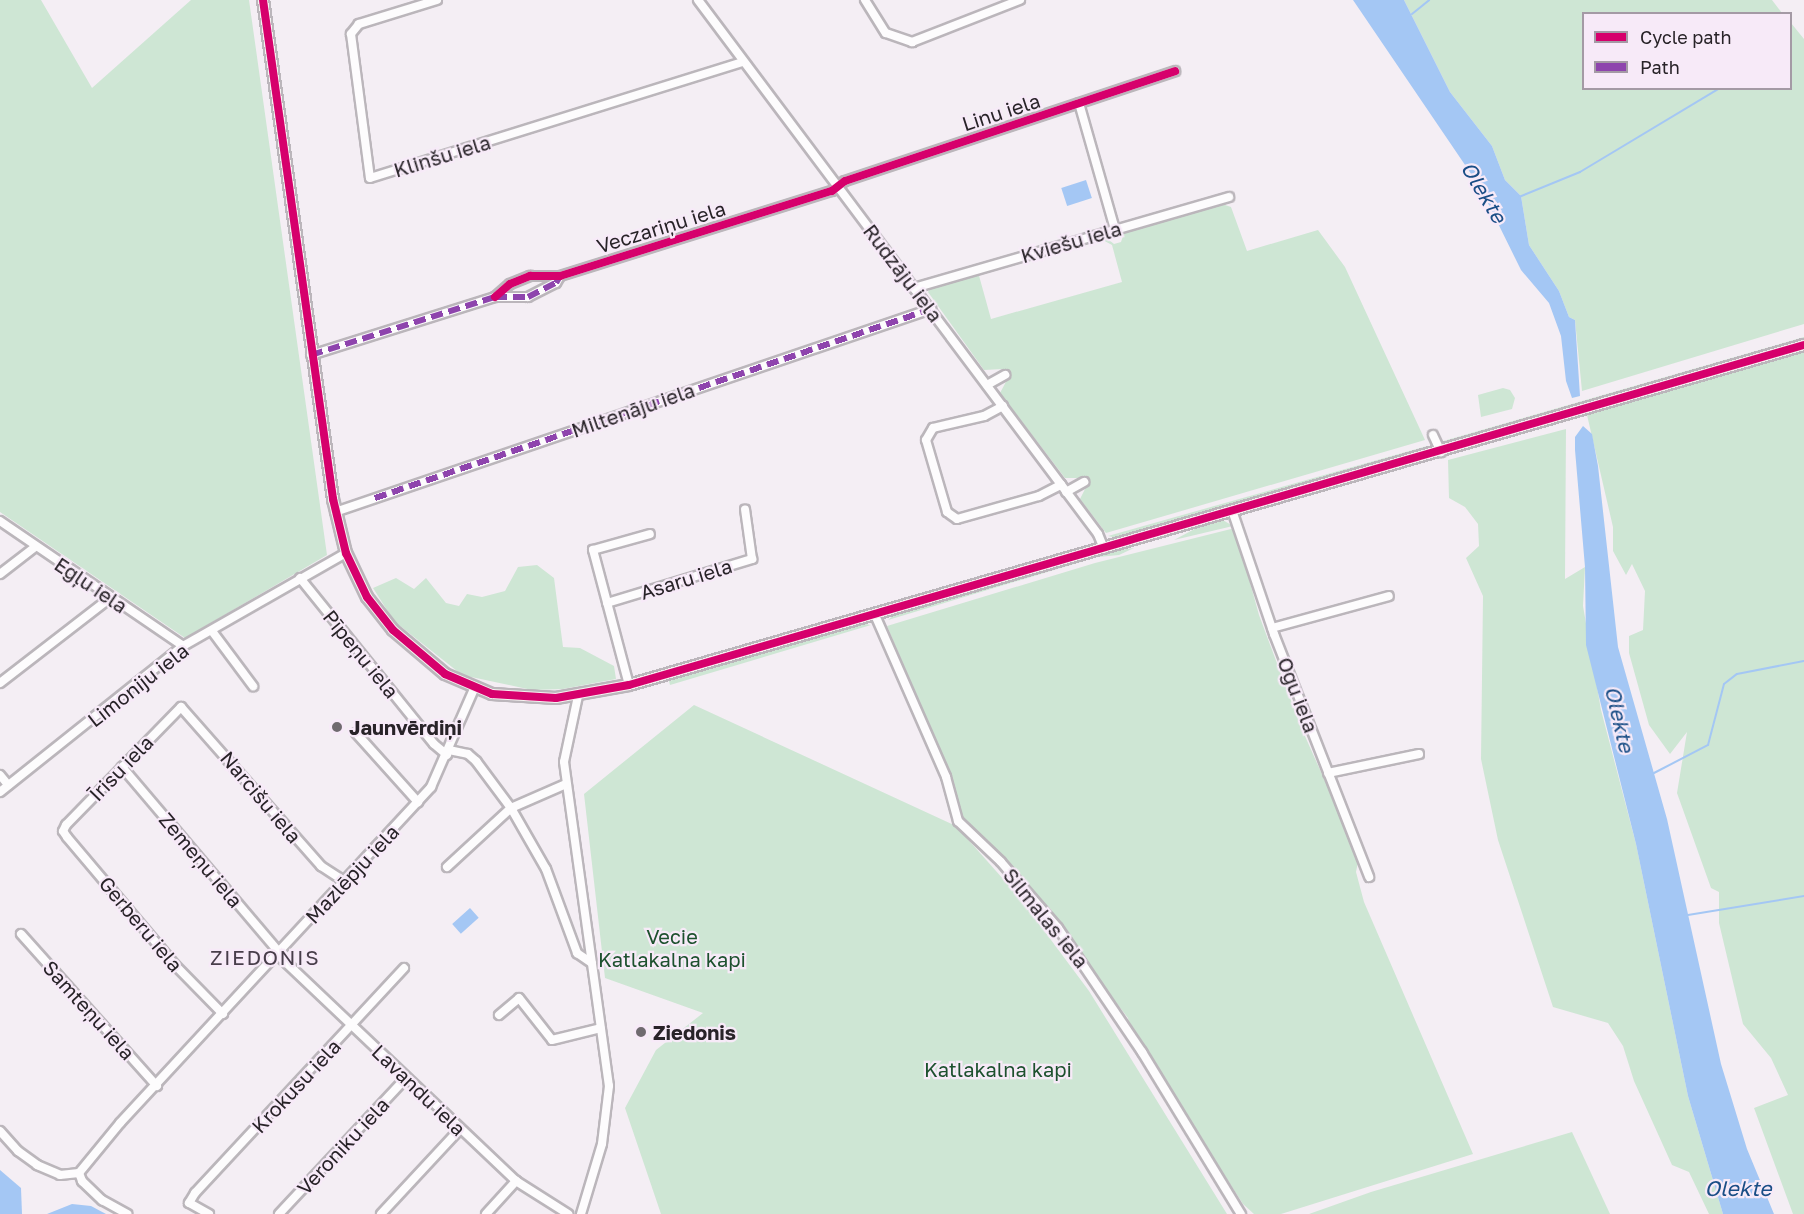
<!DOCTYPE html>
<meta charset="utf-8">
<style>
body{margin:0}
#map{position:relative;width:1804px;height:1214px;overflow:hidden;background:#f4eef4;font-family:"Golos Text",sans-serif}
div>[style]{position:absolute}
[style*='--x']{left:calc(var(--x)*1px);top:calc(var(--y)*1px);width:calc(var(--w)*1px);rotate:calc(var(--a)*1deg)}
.green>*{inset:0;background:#cee6d4}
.water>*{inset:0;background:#a4c7f4;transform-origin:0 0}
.stream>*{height:2px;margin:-1px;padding:0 1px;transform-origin:1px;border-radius:1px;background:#a4c7f4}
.roads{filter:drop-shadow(2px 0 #bbb6bb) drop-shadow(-2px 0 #bbb6bb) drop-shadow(0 2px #bbb6bb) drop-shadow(0 -2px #bbb6bb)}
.minor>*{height:8px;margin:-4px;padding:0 4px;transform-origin:4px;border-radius:4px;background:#fdfcfd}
.secondary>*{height:10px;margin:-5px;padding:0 5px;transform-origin:5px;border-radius:5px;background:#f6f2f1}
.quiet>*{height:6px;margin-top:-3px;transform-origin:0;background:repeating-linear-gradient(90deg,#8e44ad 0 12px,transparent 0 18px)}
.cycleway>*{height:8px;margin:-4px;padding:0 4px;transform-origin:4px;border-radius:4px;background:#d6006c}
.dots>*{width:16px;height:16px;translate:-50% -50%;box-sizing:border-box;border:3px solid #f7eaf8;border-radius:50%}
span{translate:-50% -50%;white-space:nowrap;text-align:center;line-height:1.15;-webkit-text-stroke:4.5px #f7eaf8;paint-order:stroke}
.street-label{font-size:20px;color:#282328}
.poi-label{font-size:20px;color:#282328;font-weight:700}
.left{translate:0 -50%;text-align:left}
.park-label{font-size:20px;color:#1d512e}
.water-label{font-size:21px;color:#1a4e86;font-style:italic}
.neighbourhood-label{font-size:21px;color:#483e4a;letter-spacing:1.5px}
.legend{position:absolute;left:1582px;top:12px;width:210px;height:78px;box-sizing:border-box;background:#f7eaf8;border:2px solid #a49aa5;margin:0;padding:8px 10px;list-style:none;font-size:18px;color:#282328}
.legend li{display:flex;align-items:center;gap:12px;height:30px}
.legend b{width:30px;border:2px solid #a49aa5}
</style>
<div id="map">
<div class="green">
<div style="clip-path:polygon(0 0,41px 0,92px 88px,191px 0,249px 0,327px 555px,185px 638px,0 512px)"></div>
<div style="clip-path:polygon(1404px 0,1772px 0,1782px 13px,1584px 14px,1584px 88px,1790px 88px,1791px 23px,1804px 39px,1804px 324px,1582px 391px,1575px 320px,1569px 317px,1559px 291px,1529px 245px,1521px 196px,1505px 180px,1492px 146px,1450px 92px)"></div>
<div style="clip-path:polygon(1219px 203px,1231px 207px,1247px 251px,1318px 230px,1345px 267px,1425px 440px,1106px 533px,1080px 499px,1086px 487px,1083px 478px,1065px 478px,1000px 393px,1008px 378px,1003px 369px,984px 370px,928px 292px,934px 283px,978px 272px,991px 319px,1122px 282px,1112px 245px,1101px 239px,1085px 241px,1104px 236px,1114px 244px,1121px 242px,1125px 230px)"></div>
<div style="clip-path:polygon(1804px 337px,1804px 339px,1444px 444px,1440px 442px)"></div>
<div style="clip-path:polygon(1804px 351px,1804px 1214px,1793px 1214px,1754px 1108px,1788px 1095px,1771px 1058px,1743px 1024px,1719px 923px,1719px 892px,1711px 888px,1677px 793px,1687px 732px,1670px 754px,1649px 725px,1629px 653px,1629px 636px,1643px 630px,1645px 591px,1632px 564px,1626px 575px,1613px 551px,1613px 527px,1587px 415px)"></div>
<div style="clip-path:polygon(1503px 388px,1510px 390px,1515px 398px,1512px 409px,1481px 417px,1478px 395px)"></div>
<div style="clip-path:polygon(1566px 429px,1565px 579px,1585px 567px,1583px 606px,1601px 710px,1636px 844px,1688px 1096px,1723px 1214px,1709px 1214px,1689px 1172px,1672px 1165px,1634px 1081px,1623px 1046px,1608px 1023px,1553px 1007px,1498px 840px,1481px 759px,1483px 596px,1466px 558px,1479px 546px,1478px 524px,1465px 507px,1449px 498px,1448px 460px)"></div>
<div style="clip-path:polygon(1427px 446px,1422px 452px,1122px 539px,1108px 536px)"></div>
<div style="clip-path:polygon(1221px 519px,1233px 526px,1174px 540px,1202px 525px)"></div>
<div style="clip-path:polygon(1235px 528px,1259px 615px,1300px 725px,1359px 857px,1356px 872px,1364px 902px,1473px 1154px,1281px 1214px,1254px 1214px,1243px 1204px,1130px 1028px,1128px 1018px,1018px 875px,962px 818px,955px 788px,887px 626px,1095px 563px)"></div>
<div style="clip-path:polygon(1134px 548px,1119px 555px,1088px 558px,1112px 551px)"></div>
<div style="clip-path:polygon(1084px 559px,1084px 561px,888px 620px,894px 615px)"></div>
<div style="clip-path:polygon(537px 565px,554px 578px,563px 647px,580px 648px,614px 666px,616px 679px,563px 689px,532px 690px,462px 675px,394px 621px,373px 588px,396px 578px,414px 589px,426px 578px,446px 603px,459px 606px,467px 594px,482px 597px,505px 591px,518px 567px)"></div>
<div style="clip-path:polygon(865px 624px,871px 625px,670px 685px,669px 681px)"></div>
<div style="clip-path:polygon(694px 705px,956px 826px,1019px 897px,1089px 991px,1227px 1214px,661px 1214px,625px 1108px,656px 1050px,703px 1013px,605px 978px,584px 794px)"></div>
<div style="clip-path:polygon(1572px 1132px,1610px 1214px,1309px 1214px,1371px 1192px)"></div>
</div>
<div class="water">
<div style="clip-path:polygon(1353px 0,1404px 0,1450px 92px,1492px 146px,1505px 180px,1521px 196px,1529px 245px,1559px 291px,1569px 317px,1575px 320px,1580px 396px,1572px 398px,1566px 381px,1561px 336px,1549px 303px,1521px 270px,1480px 187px)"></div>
<div style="left:1086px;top:180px;width:19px;height:26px;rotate:72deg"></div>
<div style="clip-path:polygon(1583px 426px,1592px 434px,1598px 466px,1618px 647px,1667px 819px,1721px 1064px,1747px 1149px,1774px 1214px,1723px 1214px,1688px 1096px,1636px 844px,1586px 645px,1585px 567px,1575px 450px,1575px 437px)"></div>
<div style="left:470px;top:908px;width:13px;height:24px;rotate:48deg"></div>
<div style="clip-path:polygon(0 1170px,21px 1188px,22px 1214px,0 1214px)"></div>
<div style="clip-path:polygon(72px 1204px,91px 1206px,106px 1214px,47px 1214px)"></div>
</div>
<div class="stream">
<div style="--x:1412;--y:14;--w:22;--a:-39"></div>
<div style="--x:1519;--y:197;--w:66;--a:-22.3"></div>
<div style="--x:1580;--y:172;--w:163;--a:-31"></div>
<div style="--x:1654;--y:773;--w:61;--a:-27.4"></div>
<div style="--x:1708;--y:745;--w:63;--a:-75.3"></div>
<div style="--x:1724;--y:684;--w:16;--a:-38"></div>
<div style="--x:1737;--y:674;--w:68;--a:-11"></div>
<div style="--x:1688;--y:915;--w:118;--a:-9.3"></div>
</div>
<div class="roads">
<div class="minor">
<div style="--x:437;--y:0;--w:82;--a:162.9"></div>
<div style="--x:359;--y:24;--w:13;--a:129"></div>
<div style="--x:351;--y:34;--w:145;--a:82.5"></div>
<div style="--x:370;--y:178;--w:391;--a:-17.3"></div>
<div style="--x:698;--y:0;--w:667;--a:53.16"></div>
<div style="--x:1098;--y:534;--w:16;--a:68"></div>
<div style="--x:865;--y:0;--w:39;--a:58"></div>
<div style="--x:886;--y:33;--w:28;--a:19"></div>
<div style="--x:912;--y:42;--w:116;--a:-21.3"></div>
<div style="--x:1079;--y:103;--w:131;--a:74.1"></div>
<div style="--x:914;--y:288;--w:328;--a:-16.1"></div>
<div style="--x:495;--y:297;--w:20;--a:-41"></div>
<div style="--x:510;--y:284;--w:22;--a:-22"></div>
<div style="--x:530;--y:276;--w:30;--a:0"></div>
<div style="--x:560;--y:276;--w:285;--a:-17.4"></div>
<div style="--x:832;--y:191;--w:16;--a:-38"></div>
<div style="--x:845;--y:181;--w:348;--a:-18.4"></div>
<div style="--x:311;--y:355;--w:193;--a:-17.5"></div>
<div style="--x:495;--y:297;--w:33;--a:0"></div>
<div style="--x:528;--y:297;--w:31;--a:-27"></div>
<div style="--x:556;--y:283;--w:8;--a:-60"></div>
<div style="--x:987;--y:385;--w:21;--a:-29"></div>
<div style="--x:1003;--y:406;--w:21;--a:152"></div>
<div style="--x:984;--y:416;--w:52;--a:166.8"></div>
<div style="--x:933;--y:428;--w:14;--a:120"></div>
<div style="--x:926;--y:440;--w:75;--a:73.7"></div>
<div style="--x:947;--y:512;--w:12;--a:35"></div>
<div style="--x:957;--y:519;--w:85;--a:-15.7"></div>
<div style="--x:1039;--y:496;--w:25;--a:-27"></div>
<div style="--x:1433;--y:435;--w:19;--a:65"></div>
<div style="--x:1066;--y:492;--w:21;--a:-29"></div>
<div style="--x:335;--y:512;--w:630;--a:-18.81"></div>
<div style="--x:1233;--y:513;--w:128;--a:71.3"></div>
<div style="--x:1274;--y:634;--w:261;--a:68.6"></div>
<div style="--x:0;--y:521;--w:222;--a:34.3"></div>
<div style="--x:0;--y:574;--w:44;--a:-37.6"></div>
<div style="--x:300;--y:578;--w:213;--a:51.1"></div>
<div style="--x:434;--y:744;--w:17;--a:40"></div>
<div style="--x:607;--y:603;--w:152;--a:-16.9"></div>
<div style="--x:752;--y:559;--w:50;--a:-98"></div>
<div style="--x:875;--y:615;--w:177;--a:66.3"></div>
<div style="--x:946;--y:777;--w:46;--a:74.7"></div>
<div style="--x:958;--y:821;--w:59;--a:43.6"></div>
<div style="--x:1001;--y:862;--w:87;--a:49.2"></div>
<div style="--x:1058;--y:928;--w:150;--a:55.9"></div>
<div style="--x:1142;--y:1052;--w:190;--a:58.6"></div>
<div style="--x:1272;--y:628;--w:121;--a:-15.3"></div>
<div style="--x:212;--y:631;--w:69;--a:53.3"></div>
<div style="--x:0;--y:683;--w:139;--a:-37.7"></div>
<div style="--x:629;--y:685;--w:140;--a:-104.9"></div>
<div style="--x:593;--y:550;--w:59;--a:-15.7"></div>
<div style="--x:578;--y:696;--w:67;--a:102"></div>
<div style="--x:564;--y:762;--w:327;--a:82.1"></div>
<div style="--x:609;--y:1086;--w:58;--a:96.9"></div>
<div style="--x:602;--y:1144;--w:73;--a:106.7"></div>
<div style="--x:356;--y:733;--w:93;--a:48.1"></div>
<div style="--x:449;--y:750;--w:19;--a:12"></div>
<div style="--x:468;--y:754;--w:11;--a:41"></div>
<div style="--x:476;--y:761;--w:59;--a:53.3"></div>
<div style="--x:511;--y:808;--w:70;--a:60.2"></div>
<div style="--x:546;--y:869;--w:90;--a:69.7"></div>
<div style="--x:577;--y:953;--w:18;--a:34"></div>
<div style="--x:122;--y:767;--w:244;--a:49.7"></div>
<div style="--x:1328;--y:773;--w:93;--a:-11.8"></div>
<div style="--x:0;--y:775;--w:13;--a:51"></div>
<div style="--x:0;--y:792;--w:234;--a:-38.6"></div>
<div style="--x:183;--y:646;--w:188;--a:-29.7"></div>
<div style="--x:447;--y:867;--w:87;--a:-42.7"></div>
<div style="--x:511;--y:808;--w:60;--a:-23.6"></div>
<div style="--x:21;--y:934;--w:204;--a:48.2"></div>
<div style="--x:278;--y:955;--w:328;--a:43.5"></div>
<div style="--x:516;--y:1181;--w:62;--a:32.4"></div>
<div style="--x:223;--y:1014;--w:69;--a:-134.4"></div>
<div style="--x:175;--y:965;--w:167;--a:-130.2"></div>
<div style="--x:67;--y:837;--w:7;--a:-124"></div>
<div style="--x:63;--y:831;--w:7;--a:-63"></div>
<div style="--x:66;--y:825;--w:165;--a:-45.7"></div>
<div style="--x:181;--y:707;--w:212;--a:48.6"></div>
<div style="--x:321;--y:866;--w:30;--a:33"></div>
<div style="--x:499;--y:1015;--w:26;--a:-40"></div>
<div style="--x:519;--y:998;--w:53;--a:51.8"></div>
<div style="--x:552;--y:1040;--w:50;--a:-13.8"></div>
<div style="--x:0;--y:1131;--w:27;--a:48"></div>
<div style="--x:18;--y:1151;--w:24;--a:36"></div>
<div style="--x:37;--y:1165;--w:25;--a:23"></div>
<div style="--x:60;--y:1175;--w:19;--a:-6"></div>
<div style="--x:79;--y:1173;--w:65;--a:-50.6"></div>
<div style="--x:120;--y:1123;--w:458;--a:-47.2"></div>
<div style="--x:431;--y:787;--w:107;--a:-66.3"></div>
<div style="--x:79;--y:1173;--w:9;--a:69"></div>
<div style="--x:82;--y:1181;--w:28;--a:44"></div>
<div style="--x:102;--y:1200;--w:29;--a:29"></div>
<div style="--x:209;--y:1214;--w:23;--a:-151"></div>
<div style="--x:189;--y:1203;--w:12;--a:-59"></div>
<div style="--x:195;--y:1193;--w:307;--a:-47.1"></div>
<div style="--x:279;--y:1214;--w:186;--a:-47"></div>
<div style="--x:381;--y:1214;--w:116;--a:-47.1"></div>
<div style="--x:486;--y:1214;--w:45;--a:-47.7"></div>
</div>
<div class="secondary">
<div style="--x:263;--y:0;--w:504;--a:82.01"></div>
<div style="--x:333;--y:499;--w:56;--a:76.5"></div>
<div style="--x:346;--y:553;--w:49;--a:64.5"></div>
<div style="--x:367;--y:597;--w:42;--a:51.8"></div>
<div style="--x:393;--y:630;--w:68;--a:40.2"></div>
<div style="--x:445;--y:674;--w:51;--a:23.1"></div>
<div style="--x:492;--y:694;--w:64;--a:3.6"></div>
<div style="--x:556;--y:698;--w:74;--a:-10.1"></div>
<div style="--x:629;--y:685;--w:1223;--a:-16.14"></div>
</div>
</div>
<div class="quiet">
<div style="--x:311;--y:355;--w:193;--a:-17.5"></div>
<div style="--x:495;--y:297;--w:33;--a:0"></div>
<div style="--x:528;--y:297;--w:31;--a:-27"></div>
<div style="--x:556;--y:283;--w:8;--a:-60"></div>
<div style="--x:375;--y:498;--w:587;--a:-18.77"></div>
</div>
<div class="cycleway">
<div style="--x:263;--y:0;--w:504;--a:82.01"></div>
<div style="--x:333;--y:499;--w:56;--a:76.5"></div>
<div style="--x:346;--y:553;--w:49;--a:64.5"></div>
<div style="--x:367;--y:597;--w:42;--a:51.8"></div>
<div style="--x:393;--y:630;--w:68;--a:40.2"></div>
<div style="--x:445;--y:674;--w:51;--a:23.1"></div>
<div style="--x:492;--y:694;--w:64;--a:3.6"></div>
<div style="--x:556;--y:698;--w:74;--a:-10.1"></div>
<div style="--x:629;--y:685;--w:1223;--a:-16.14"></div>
<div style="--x:495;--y:297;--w:20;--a:-41"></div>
<div style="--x:510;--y:284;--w:22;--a:-22"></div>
<div style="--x:530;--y:276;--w:30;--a:0"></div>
<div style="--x:560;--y:276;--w:285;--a:-17.4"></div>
<div style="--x:832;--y:191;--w:16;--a:-38"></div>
<div style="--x:845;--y:181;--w:348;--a:-18.4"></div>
</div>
<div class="dots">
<div style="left:337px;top:727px;background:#6f6a6f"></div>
<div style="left:641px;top:1032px;background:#6f6a6f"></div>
</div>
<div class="street-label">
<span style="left:1001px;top:112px;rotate:-18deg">Linu iela</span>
<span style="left:442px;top:156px;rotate:-17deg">Klinšu iela</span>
<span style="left:661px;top:227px;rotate:-17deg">Veczariņu iela</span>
<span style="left:1071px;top:242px;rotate:-16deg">Kviešu iela</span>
<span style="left:903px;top:273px;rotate:53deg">Rudzāju iela</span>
<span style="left:633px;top:410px;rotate:-19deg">Miltenāju iela</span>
<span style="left:686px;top:579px;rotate:-17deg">Asaru iela</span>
<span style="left:91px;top:585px;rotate:34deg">Egļu iela</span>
<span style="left:361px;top:654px;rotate:51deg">Pīpeņu iela</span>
<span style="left:138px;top:685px;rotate:-38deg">Limoniju iela</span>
<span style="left:1298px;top:695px;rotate:69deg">Ogu iela</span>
<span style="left:121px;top:768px;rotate:-46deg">Īrisu iela</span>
<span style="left:261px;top:797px;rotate:50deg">Narcišu iela</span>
<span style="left:201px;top:860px;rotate:50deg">Zemeņu iela</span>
<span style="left:352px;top:874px;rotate:-47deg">Mazlēpju iela</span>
<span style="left:1046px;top:918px;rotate:51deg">Silmalas iela</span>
<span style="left:141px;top:924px;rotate:50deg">Gerberu iela</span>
<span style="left:89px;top:1010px;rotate:48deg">Samteņu iela</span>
<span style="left:296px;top:1086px;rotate:-47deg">Krokusu iela</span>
<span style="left:419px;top:1090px;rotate:44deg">Lavandu iela</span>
<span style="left:343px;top:1146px;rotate:-47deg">Veroniku iela</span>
</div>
<div class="poi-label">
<span class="left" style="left:349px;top:727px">Jaunvērdiņi</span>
<span class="left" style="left:653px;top:1032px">Ziedonis</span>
</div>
<div class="park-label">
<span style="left:672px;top:948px">Vecie<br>Katlakalna kapi</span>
<span style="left:998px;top:1069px">Katlakalna kapi</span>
</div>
<div class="water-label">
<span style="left:1484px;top:192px;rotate:59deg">Olekte</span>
<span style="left:1620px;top:719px;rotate:77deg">Olekte</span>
<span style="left:1738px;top:1188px">Olekte</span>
</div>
<div class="neighbourhood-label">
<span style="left:265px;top:957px">ZIEDONIS</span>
</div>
<ul class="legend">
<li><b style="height:8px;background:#d6006c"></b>Cycle path</li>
<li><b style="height:8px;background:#8e44ad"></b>Path</li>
</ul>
</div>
